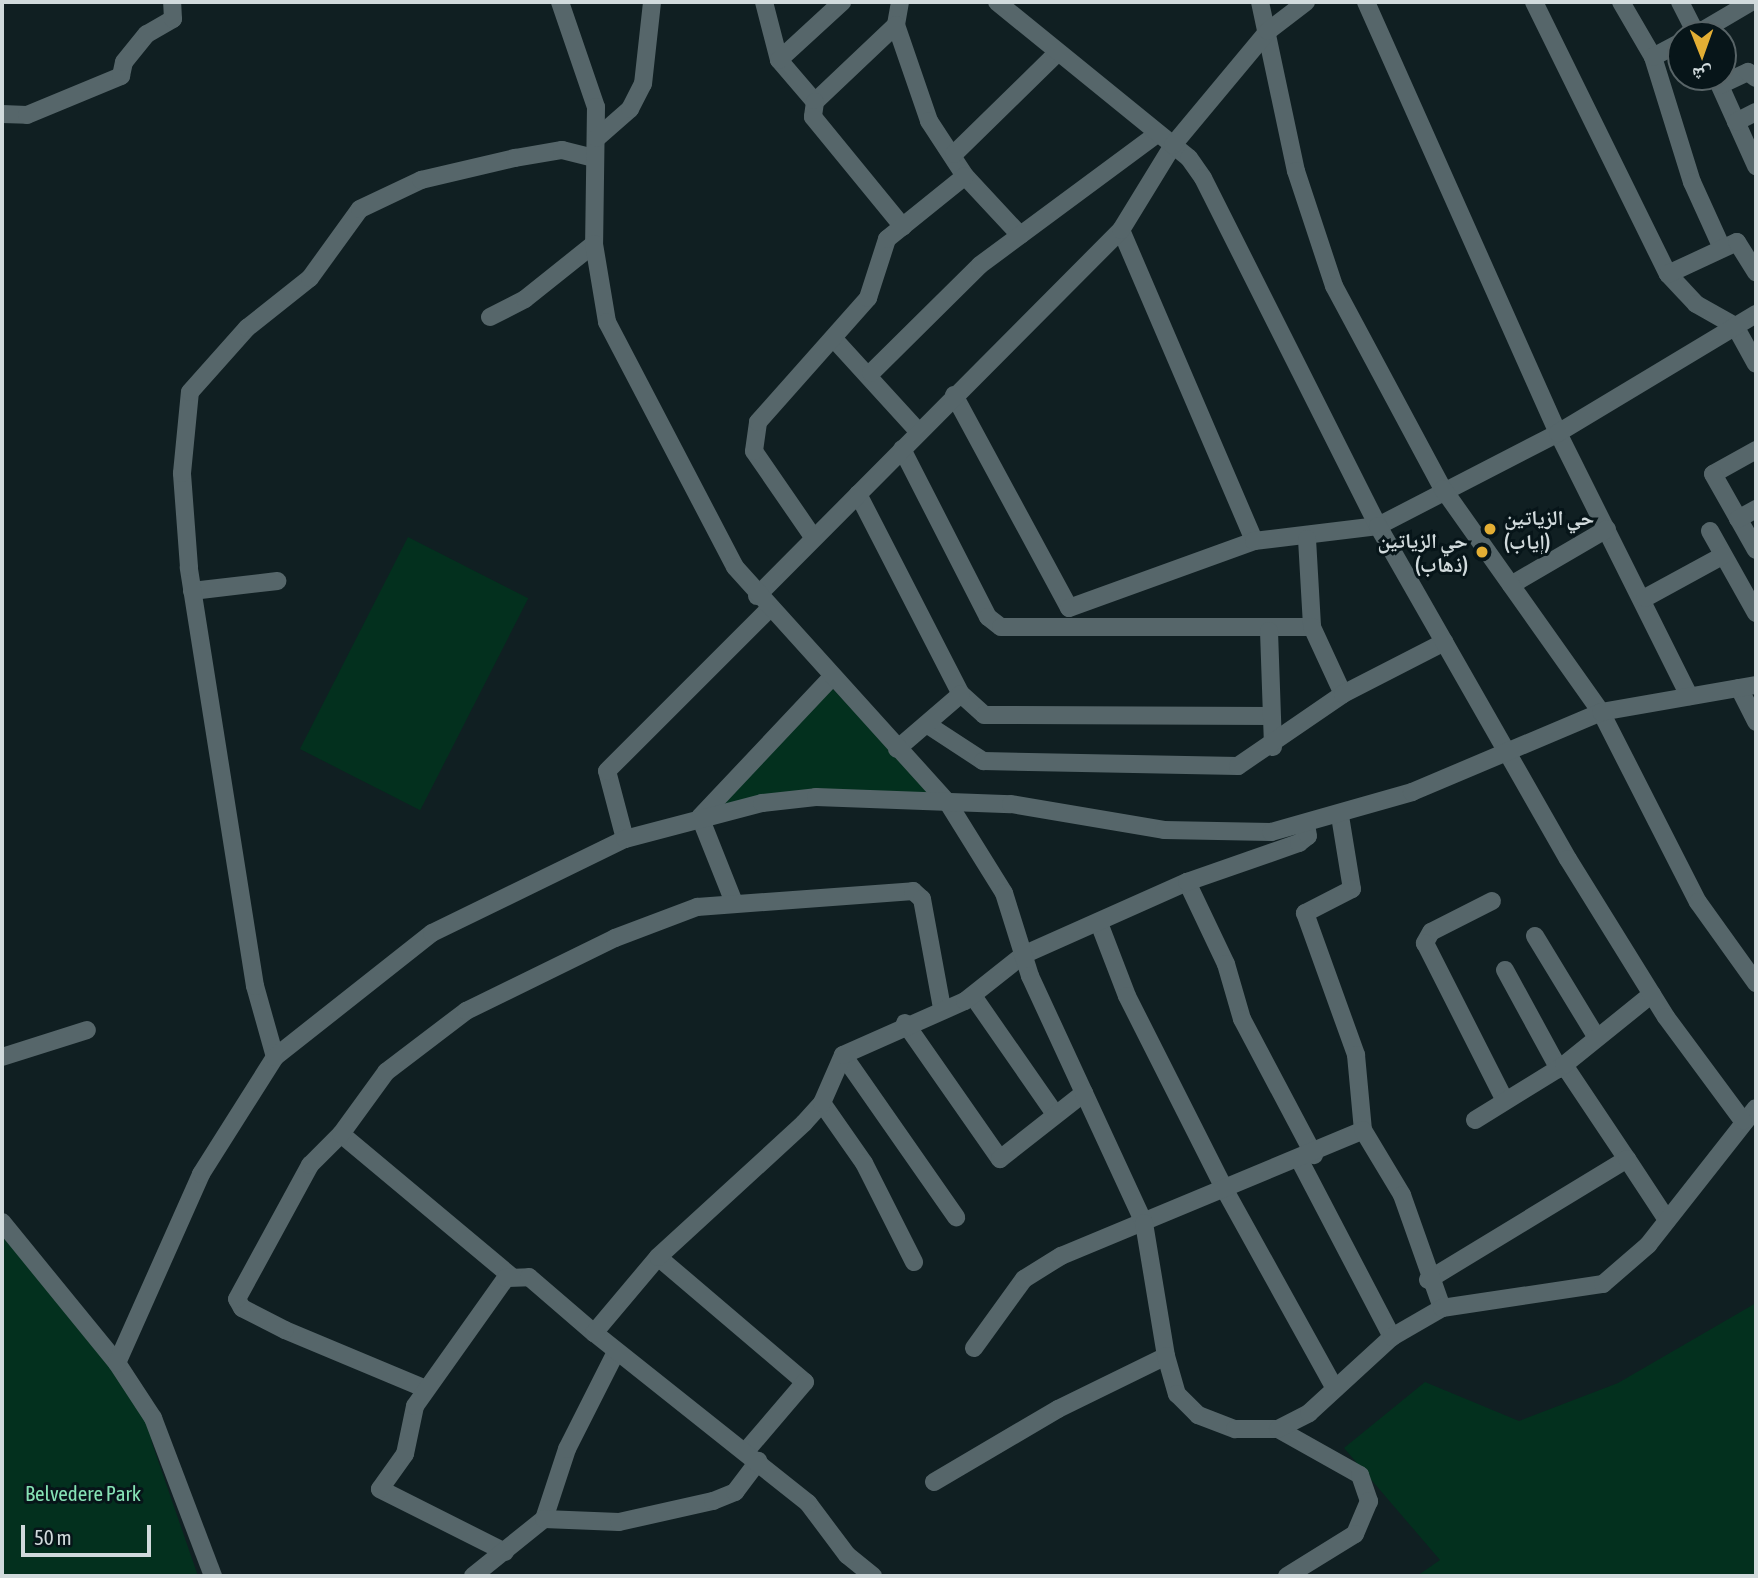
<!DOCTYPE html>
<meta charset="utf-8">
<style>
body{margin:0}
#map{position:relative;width:1758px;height:1578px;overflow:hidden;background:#101f22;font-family:"Asap Condensed","Noto Naskh Arabic",sans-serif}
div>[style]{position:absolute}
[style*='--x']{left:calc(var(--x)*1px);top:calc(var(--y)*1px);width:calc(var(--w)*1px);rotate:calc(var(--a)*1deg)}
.green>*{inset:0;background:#03301e;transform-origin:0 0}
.street>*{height:18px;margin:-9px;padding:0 9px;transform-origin:9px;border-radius:9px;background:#56666a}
.secondary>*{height:18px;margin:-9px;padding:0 9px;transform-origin:9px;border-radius:9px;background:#56666a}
.dots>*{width:19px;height:19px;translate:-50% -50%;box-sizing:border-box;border:4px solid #071519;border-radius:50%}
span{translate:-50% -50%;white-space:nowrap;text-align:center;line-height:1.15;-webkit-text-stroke:6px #071519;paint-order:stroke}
.poi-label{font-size:21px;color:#d1dadc;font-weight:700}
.left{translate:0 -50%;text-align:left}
.right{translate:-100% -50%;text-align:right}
.park-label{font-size:21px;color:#86e2b5}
.frame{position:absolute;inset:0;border:4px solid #d1dadc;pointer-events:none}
.north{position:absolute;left:1667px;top:21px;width:70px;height:70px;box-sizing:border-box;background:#071519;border:2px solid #586467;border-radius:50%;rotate:179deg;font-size:19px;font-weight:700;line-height:28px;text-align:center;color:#d1dadc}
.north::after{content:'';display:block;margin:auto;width:24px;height:32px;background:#e3ae34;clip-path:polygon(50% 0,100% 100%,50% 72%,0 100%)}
.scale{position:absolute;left:21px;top:1525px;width:130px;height:32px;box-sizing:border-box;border:4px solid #d1dadc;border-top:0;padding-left:9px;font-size:21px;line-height:24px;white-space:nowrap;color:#d1dadc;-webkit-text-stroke:5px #071519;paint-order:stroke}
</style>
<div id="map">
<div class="green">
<div style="left:408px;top:537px;width:135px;height:238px;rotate:27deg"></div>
<div style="clip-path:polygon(832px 688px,930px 793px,713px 810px)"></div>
<div style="clip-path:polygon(2px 1223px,149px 1414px,152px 1443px,198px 1576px,2px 1576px)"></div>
<div style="clip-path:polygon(1756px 1303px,1756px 1576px,1417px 1576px,1440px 1560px,1344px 1448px,1425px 1382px,1519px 1421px,1618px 1383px)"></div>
</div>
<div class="street">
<div style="--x:764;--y:2;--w:60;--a:75.5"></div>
<div style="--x:779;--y:60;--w:55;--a:49.4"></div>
<div style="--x:900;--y:2;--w:23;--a:100"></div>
<div style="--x:896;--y:25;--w:102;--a:71"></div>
<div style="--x:929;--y:121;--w:66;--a:56.8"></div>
<div style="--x:965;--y:176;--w:81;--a:47"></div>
<div style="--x:1366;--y:2;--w:472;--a:66"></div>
<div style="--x:1558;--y:433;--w:294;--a:63.5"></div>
<div style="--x:1534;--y:2;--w:303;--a:63.8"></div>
<div style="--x:1668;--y:274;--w:41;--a:47"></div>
<div style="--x:1696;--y:304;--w:45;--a:29.4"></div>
<div style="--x:1735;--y:326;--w:43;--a:61.1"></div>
<div style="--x:1621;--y:2;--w:64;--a:59.8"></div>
<div style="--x:1653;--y:57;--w:131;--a:72.7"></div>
<div style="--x:1692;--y:182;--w:70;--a:65.6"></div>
<div style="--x:1680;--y:2;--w:37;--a:63"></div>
<div style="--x:896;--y:25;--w:112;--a:136.5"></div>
<div style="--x:815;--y:102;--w:15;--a:98"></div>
<div style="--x:813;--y:117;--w:142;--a:50.7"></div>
<div style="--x:1695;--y:35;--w:65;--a:-30.5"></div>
<div style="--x:1653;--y:57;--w:32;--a:-28"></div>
<div style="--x:779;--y:60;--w:86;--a:-42.6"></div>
<div style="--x:1716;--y:77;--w:98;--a:65.8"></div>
<div style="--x:1720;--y:85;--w:31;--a:-25"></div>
<div style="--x:1748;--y:72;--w:10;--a:37"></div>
<div style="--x:2;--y:114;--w:25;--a:2"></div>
<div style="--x:27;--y:115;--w:102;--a:-22.5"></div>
<div style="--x:121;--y:76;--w:14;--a:-78"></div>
<div style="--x:124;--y:62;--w:36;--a:-51"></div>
<div style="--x:147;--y:34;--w:30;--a:-30"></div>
<div style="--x:173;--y:19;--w:17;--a:-93"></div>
<div style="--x:1736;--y:122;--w:22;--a:-27"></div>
<div style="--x:954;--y:154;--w:144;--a:-44.4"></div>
<div style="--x:1121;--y:230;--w:338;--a:66.8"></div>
<div style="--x:1668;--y:274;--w:76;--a:-24.9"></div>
<div style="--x:1737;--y:242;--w:36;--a:58"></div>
<div style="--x:490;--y:317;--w:39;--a:-27"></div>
<div style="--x:525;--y:299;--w:88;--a:-38.6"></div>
<div style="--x:834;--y:339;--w:125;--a:47.6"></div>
<div style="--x:871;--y:373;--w:153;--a:-44.7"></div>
<div style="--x:980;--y:265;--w:220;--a:-36.5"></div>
<div style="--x:954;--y:395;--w:242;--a:61.6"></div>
<div style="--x:1069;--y:608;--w:197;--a:-19.9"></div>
<div style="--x:1254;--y:541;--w:125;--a:-6.9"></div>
<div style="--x:1378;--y:526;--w:203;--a:-27.3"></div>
<div style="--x:1558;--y:433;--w:231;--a:-31"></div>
<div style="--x:902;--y:449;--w:189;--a:62.9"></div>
<div style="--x:988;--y:617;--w:16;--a:38"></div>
<div style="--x:1001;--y:627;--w:311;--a:0"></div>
<div style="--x:1756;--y:450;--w:49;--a:150.8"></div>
<div style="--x:1713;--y:474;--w:87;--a:60.5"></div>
<div style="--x:858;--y:494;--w:225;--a:62.8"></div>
<div style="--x:961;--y:694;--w:31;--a:42"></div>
<div style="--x:984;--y:715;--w:287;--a:0.2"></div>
<div style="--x:1738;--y:519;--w:21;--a:-29"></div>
<div style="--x:1710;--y:531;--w:94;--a:60.7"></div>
<div style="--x:813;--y:537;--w:104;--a:-124.5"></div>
<div style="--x:754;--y:451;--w:29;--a:-82"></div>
<div style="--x:758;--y:422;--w:166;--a:-48.4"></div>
<div style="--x:868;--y:298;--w:62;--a:-72.1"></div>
<div style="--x:887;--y:239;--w:100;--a:-38.9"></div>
<div style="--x:1307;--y:539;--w:88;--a:86.7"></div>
<div style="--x:1312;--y:627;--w:74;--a:65.2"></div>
<div style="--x:1511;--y:585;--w:111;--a:-30.3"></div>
<div style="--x:192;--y:591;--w:86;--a:-6.7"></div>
<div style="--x:757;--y:596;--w:516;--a:-45.16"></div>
<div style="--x:1121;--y:230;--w:100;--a:-58.5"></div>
<div style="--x:1645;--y:598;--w:88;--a:-28.6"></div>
<div style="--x:1269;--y:631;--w:116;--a:88"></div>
<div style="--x:1739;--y:688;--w:38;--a:63"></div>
<div style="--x:928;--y:725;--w:66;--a:33.2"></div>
<div style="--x:983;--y:761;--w:255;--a:1.1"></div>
<div style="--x:1238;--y:766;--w:127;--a:-34.4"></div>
<div style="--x:1343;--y:694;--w:114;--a:-27.2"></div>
<div style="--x:897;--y:749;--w:84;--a:-40.7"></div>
<div style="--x:1340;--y:816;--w:74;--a:80.7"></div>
<div style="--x:1352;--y:889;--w:53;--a:152.9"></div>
<div style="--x:1305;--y:913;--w:151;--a:70.2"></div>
<div style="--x:1356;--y:1055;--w:75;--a:84.7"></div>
<div style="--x:625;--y:839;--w:70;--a:-104.8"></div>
<div style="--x:607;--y:771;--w:228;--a:-45"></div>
<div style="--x:1187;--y:882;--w:91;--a:64.6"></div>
<div style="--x:1226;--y:964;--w:57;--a:73.8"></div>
<div style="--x:1242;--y:1019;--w:154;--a:62.1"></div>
<div style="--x:733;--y:900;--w:89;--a:-111.7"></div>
<div style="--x:700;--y:817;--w:191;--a:-46.7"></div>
<div style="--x:1492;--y:901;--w:68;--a:153.1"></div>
<div style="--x:1431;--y:932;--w:13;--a:119"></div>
<div style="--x:1425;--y:943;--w:175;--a:63.1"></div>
<div style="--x:1099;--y:923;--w:78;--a:69"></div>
<div style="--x:1127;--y:996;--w:220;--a:63.2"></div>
<div style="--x:1226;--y:1192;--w:225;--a:61"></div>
<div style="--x:1535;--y:936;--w:119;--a:58.7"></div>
<div style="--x:1505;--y:970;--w:113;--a:61.4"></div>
<div style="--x:973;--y:996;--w:144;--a:55.2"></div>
<div style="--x:905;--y:1023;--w:166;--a:55.1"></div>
<div style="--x:1000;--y:1159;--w:107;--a:-38.2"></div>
<div style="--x:843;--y:1055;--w:198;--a:55.1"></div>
<div style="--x:2;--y:1057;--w:89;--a:-17.6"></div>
<div style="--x:275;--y:1057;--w:74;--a:-105.7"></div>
<div style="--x:255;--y:986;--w:424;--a:-99"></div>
<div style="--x:189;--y:567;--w:94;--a:-94.3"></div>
<div style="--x:182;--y:473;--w:81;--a:-84.4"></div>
<div style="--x:190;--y:392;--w:86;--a:-48.3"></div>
<div style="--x:247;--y:328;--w:80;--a:-38.4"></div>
<div style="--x:310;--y:278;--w:85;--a:-54.1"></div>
<div style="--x:360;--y:209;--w:68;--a:-25.4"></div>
<div style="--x:421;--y:180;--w:97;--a:-13.2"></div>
<div style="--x:515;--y:158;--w:48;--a:-9.7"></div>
<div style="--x:562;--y:150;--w:34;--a:14"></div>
<div style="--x:1564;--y:1065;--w:113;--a:56.2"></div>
<div style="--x:822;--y:1103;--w:73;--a:55"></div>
<div style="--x:864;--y:1163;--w:111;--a:63.2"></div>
<div style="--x:1475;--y:1120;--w:105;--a:-31.7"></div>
<div style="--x:1564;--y:1065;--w:113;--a:-38.9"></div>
<div style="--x:341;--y:1134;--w:222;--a:39.9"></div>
<div style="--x:1300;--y:1161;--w:199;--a:62.4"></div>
<div style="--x:658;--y:1257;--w:193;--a:40.4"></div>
<div style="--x:805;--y:1382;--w:91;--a:130.5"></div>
<div style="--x:1428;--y:1280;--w:233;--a:-31.3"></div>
<div style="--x:1627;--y:1159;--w:73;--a:56.7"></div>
<div style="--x:974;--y:1348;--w:85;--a:-54.1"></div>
<div style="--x:1024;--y:1279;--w:44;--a:-31.9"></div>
<div style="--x:1061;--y:1256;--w:327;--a:-22.6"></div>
<div style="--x:1363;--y:1130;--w:76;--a:59"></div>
<div style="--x:1402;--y:1195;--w:120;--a:70.5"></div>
<div style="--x:117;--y:1363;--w:66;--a:56.8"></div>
<div style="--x:153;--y:1418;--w:169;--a:69.2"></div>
<div style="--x:426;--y:1389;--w:153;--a:-157.3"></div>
<div style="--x:285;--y:1330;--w:48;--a:-152.9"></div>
<div style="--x:242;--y:1308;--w:10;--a:-119"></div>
<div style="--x:237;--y:1299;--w:153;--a:-61.4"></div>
<div style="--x:310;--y:1165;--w:44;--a:-45"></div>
<div style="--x:341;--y:1134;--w:77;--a:-54"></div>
<div style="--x:386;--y:1072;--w:101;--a:-37.3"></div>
<div style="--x:466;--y:1011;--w:166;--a:-26.1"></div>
<div style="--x:615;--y:938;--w:88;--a:-20.7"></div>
<div style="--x:697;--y:907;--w:217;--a:-4.2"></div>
<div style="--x:913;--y:891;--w:12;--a:42"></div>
<div style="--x:922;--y:899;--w:111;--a:79.6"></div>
<div style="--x:1278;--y:1429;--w:94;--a:29.3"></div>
<div style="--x:1360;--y:1475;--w:28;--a:71"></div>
<div style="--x:1369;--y:1501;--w:36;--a:113"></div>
<div style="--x:1355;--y:1534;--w:80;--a:148.3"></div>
<div style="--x:934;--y:1482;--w:144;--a:-30.5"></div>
<div style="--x:1058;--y:1409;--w:120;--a:-26.1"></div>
<div style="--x:544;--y:1519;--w:74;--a:-71.8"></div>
<div style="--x:567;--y:1449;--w:106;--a:-63.2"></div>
<div style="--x:505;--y:1552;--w:140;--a:-153.3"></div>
<div style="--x:380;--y:1489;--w:43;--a:-54.5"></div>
<div style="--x:405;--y:1454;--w:49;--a:-78.2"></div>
<div style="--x:415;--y:1406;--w:157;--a:-54.6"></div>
<div style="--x:506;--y:1278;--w:23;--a:-2"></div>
<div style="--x:529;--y:1277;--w:86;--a:40.7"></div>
<div style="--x:473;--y:1576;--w:91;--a:-38.8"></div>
<div style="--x:544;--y:1519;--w:75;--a:2.3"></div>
<div style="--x:619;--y:1522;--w:96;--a:-12.6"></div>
<div style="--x:713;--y:1501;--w:24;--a:-22"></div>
<div style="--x:735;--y:1492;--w:39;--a:-53"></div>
<div style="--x:873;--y:1576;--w:33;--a:-141"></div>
<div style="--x:847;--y:1555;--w:65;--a:-126.9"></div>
<div style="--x:808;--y:1503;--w:273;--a:-141.5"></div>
<div style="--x:594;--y:1333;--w:99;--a:-49.9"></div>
<div style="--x:658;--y:1257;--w:198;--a:-42.5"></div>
<div style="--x:804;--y:1123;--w:27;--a:-48"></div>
<div style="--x:822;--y:1103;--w:52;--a:-66.4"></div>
<div style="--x:843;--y:1055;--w:133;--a:-23.9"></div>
<div style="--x:965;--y:1001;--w:74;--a:-38.4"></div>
<div style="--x:1023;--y:955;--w:180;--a:-24"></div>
<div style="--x:1187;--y:882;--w:119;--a:-19.2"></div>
<div style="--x:1299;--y:843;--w:11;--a:-38"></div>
<div style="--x:1308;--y:836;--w:11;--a:-100"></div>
</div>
<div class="secondary">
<div style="--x:560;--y:2;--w:111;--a:71.1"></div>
<div style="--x:596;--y:107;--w:137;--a:90.8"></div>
<div style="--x:594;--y:244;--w:79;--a:80.5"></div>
<div style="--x:607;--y:322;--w:276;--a:62.4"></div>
<div style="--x:735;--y:567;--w:318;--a:47.9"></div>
<div style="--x:948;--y:803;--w:106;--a:58.1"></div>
<div style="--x:1004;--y:893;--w:87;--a:72.6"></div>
<div style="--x:1030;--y:976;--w:272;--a:65.2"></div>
<div style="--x:1144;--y:1223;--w:135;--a:80.6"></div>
<div style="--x:1166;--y:1356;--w:40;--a:74"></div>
<div style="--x:1177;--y:1394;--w:30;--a:45"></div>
<div style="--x:1198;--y:1415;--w:40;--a:21"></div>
<div style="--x:1235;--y:1429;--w:43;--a:0"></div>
<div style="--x:1278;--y:1429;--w:35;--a:-27"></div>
<div style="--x:1309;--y:1413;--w:113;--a:-42.5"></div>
<div style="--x:1392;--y:1337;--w:58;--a:-30.1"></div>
<div style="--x:1442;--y:1308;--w:163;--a:-8.5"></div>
<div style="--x:1603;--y:1284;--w:60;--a:-40.9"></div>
<div style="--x:1648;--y:1245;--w:174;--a:-51.8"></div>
<div style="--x:997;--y:2;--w:247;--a:39.1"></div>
<div style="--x:1189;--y:158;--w:24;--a:55"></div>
<div style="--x:1203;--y:178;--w:390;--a:63.3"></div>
<div style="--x:1378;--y:526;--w:383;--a:60.3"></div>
<div style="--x:1568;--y:859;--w:186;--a:58.2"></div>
<div style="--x:1666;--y:1017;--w:129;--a:53.5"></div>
<div style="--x:1260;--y:2;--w:173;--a:78"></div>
<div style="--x:1296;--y:171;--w:121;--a:71.7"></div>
<div style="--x:1334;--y:286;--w:230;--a:61.8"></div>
<div style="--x:1443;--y:489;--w:273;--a:54.7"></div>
<div style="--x:1601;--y:712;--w:213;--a:63"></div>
<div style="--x:1698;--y:902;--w:100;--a:54.4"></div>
<div style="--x:597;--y:138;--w:44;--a:-41.3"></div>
<div style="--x:630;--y:109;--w:28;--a:-63"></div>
<div style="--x:643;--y:84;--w:82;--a:-83.7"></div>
<div style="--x:1173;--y:145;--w:148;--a:-50.2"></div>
<div style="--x:1268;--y:31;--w:48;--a:-37.3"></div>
<div style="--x:2;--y:1222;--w:182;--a:50.8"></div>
<div style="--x:117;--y:1363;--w:207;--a:-66"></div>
<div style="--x:201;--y:1174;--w:138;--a:-57.7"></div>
<div style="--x:275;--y:1057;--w:200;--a:-38.3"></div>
<div style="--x:432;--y:933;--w:215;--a:-26"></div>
<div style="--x:625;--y:839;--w:142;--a:-14.7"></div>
<div style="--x:762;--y:803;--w:54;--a:-6.3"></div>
<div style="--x:816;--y:797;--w:195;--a:2.1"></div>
<div style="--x:1011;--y:804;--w:155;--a:9.6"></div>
<div style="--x:1164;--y:830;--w:107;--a:1.1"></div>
<div style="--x:1271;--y:832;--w:147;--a:-15.8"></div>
<div style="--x:1412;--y:792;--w:205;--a:-22.9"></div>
<div style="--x:1601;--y:712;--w:157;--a:-9.9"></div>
</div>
<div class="dots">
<div style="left:1490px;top:529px;background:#e3ae34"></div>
<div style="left:1482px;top:552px;background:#e3ae34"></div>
</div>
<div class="poi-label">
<span class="left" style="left:1504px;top:529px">حي الزياتين<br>(إياب)</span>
<span class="right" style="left:1468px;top:552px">حي الزياتين<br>(ذهاب)</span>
</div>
<div class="park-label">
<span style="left:83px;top:1493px">Belvedere Park</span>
</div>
<div class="frame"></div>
<div class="north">ش</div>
<div class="scale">50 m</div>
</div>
